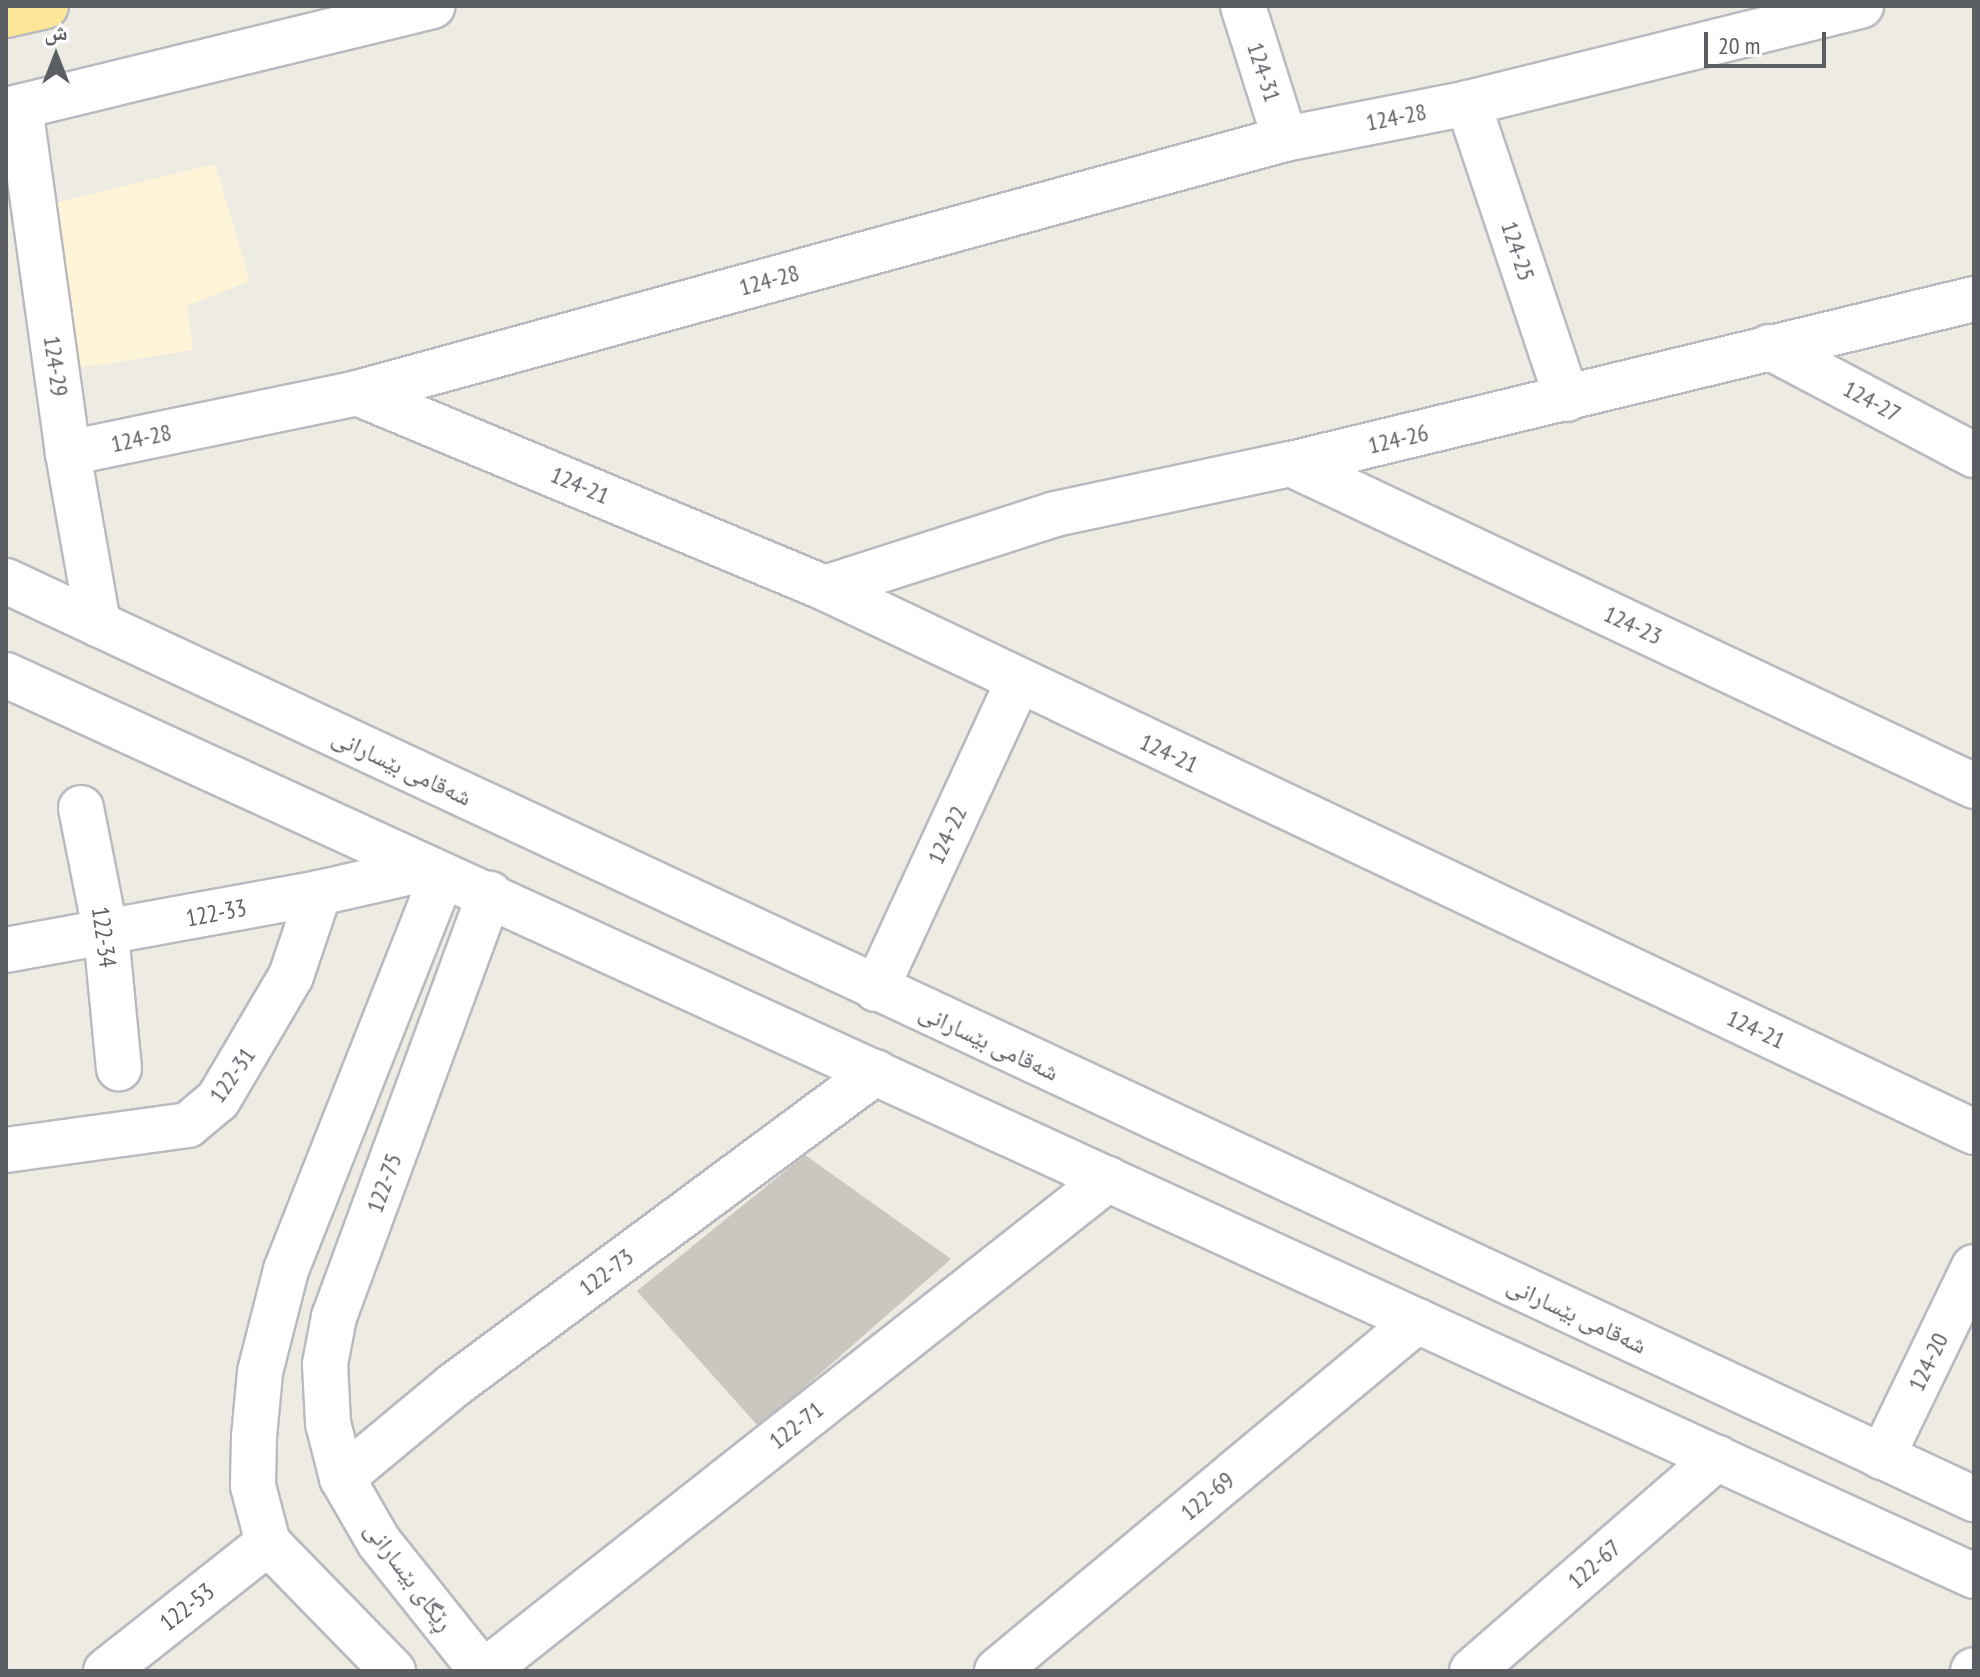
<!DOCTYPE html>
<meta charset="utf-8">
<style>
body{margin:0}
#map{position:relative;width:1980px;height:1677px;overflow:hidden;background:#edebe2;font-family:"PT Sans Narrow","Noto Naskh Arabic",sans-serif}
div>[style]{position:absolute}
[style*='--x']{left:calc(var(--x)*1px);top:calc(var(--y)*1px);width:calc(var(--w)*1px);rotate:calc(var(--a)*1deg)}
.commercial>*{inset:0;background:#fef4d7}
.building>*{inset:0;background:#cac7c1}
.roads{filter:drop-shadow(2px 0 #b8babf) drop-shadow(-2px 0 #b8babf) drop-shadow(0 2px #b8babf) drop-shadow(0 -2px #b8babf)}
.minor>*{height:44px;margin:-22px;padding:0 22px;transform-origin:22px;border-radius:22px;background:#fff}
.secondary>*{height:44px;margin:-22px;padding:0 22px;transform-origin:22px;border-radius:22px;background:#fff}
.trunk>*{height:44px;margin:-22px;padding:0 22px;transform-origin:22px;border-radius:22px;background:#fee698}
span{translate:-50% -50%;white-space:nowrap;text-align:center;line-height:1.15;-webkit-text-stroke:7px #fff;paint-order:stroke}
.street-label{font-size:24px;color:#5b5e63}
.frame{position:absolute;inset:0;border:8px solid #5b5e63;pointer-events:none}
.north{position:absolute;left:16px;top:16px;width:80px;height:80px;-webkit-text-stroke:6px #fff;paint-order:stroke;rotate:0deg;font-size:22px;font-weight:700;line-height:32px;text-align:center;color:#5b5e63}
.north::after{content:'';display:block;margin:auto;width:28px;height:36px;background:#5b5e63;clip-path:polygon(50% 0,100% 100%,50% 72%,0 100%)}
.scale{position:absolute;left:1704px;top:32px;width:122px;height:36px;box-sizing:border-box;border:4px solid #5b5e63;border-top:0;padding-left:10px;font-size:24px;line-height:28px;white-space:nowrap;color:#5b5e63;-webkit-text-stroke:6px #fff;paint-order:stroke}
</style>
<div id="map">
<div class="commercial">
<div style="clip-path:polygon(215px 164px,250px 281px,187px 306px,193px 350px,73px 369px,43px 206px)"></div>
</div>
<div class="building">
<div style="clip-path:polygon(805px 1155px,951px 1259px,759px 1427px,637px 1291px)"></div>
</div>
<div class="roads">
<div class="minor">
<div style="--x:1243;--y:6;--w:139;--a:72.5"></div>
<div style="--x:1468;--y:103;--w:312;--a:71.5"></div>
<div style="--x:20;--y:107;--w:349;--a:82.1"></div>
<div style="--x:68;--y:453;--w:174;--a:80"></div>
<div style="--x:1769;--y:347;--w:232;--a:27.8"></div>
<div style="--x:357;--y:393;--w:507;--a:22.62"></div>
<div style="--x:825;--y:588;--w:1271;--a:25.34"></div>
<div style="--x:68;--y:453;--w:295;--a:-11.7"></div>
<div style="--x:357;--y:393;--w:962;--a:-15.31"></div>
<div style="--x:1285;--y:139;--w:187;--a:-11.1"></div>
<div style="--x:1468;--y:103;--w:405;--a:-13.9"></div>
<div style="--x:1291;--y:464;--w:755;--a:25.24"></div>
<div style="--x:825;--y:588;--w:242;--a:-17.8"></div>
<div style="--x:1055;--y:514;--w:241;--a:-12"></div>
<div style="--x:1291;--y:464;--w:703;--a:-13.58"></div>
<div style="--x:81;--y:808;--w:128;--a:78.8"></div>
<div style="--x:106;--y:934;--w:135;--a:84.5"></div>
<div style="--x:6;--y:950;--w:318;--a:-10.3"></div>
<div style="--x:319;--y:893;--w:108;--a:-12.9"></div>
<div style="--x:876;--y:989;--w:338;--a:-65.2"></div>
<div style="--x:6;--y:1150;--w:184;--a:-7.8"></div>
<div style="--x:188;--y:1125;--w:39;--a:-40"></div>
<div style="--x:218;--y:1100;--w:144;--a:-59.5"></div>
<div style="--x:291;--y:976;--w:88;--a:-71.4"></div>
<div style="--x:1882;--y:1457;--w:211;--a:-64.2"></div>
<div style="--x:342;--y:1478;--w:146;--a:-39.7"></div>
<div style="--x:454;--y:1385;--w:525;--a:-36.56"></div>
<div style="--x:106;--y:1671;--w:206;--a:-38.3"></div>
<div style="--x:393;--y:1671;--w:179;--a:-134.3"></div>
<div style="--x:268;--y:1543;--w:59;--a:-104.7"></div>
<div style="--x:253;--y:1486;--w:49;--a:-88.8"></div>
<div style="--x:254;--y:1437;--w:65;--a:-84.7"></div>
<div style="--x:260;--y:1372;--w:105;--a:-75.7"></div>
<div style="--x:286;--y:1270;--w:424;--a:-68.4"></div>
<div style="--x:482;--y:1671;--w:165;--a:-128.6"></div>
<div style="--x:379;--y:1542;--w:74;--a:-120"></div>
<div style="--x:342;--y:1478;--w:57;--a:-104.3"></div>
<div style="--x:328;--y:1423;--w:59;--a:-92.9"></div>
<div style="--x:325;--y:1364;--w:48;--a:-79.2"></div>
<div style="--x:334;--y:1317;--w:451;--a:-69.8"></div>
<div style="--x:485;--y:1671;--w:794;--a:-38.3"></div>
<div style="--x:997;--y:1671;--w:547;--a:-39.81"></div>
<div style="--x:1472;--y:1671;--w:325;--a:-41"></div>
<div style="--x:1973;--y:1671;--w:1;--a:-45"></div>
</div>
<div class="secondary">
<div style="--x:6;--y:110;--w:439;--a:-13.7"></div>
<div style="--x:6;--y:581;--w:2172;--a:25.01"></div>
<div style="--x:6;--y:675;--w:2164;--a:24.6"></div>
</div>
<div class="trunk">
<div style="--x:6;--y:15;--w:41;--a:-12.7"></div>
</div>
</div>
<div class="street-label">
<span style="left:1264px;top:72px;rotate:72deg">124-31</span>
<span style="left:1396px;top:117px;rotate:-11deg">124-28</span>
<span style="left:1518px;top:251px;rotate:72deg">124-25</span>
<span style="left:769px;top:280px;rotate:-15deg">124-28</span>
<span style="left:56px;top:366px;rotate:82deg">124-29</span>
<span style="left:1872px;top:401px;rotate:28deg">124-27</span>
<span style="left:141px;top:438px;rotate:-12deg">124-28</span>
<span style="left:1398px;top:439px;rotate:-13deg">124-26</span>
<span style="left:580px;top:485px;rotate:23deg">124-21</span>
<span style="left:1633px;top:625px;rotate:25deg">124-23</span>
<span style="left:1169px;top:753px;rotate:25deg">124-21</span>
<span style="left:402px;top:767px;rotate:25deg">شەقامی بێسارانی</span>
<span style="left:947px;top:835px;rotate:-65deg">124-22</span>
<span style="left:216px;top:913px;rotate:-11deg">122-33</span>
<span style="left:104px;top:937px;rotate:82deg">122-34</span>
<span style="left:1756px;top:1029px;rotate:25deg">124-21</span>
<span style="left:989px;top:1042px;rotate:25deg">شەقامی بێسارانی</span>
<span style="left:232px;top:1075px;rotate:-55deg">122-31</span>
<span style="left:384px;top:1183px;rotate:-70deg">122-75</span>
<span style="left:606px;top:1272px;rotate:-37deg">122-73</span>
<span style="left:1577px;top:1315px;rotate:25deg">شەقامی بێسارانی</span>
<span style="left:1928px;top:1362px;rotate:-64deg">124-20</span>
<span style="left:796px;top:1425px;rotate:-38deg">122-71</span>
<span style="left:1207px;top:1496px;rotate:-40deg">122-69</span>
<span style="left:1594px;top:1564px;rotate:-41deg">122-67</span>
<span style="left:409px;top:1576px;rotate:53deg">ڕێگای بێسارانی</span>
<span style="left:187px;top:1607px;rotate:-38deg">122-53</span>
</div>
<div class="frame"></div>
<div class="north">ش</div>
<div class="scale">20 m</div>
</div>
